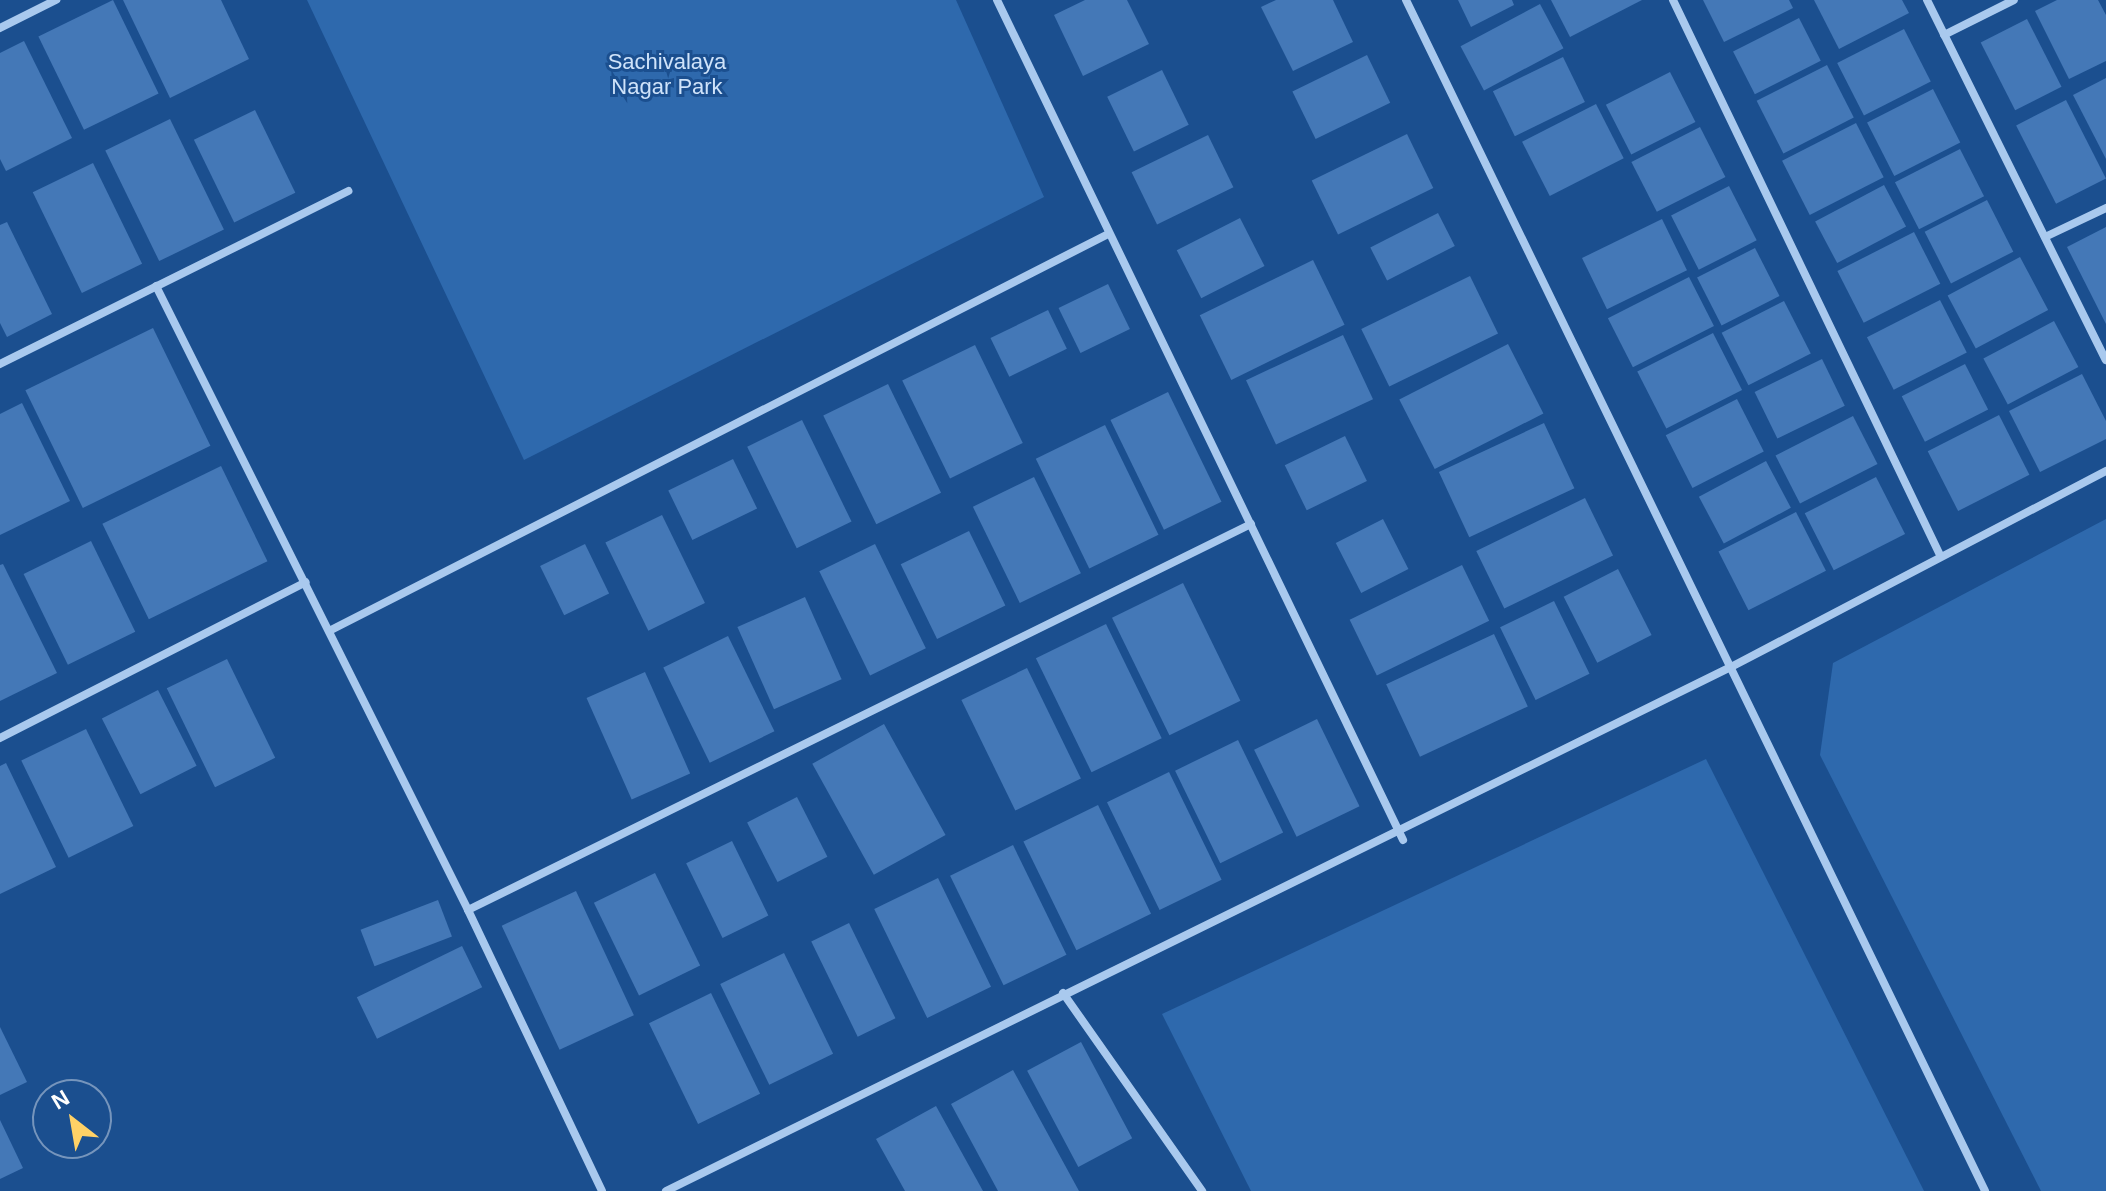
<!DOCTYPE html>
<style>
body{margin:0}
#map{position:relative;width:2106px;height:1191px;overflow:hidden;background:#1b4f8f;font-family:Arial,sans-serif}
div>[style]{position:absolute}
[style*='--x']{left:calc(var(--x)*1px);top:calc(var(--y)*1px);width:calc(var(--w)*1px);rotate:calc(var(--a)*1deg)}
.green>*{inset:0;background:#2e69ad}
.building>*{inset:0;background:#4478b7;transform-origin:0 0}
.street>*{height:8px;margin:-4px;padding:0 4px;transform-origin:4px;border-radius:4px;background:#a9c9ee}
span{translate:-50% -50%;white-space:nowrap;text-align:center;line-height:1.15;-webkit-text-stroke:6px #1b4f8f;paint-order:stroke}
.park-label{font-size:22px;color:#cfe3fa}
.north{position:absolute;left:32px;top:1079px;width:80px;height:80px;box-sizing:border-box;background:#1b4f8f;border:2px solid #7695bc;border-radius:50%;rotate:329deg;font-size:22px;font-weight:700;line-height:32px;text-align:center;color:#fff}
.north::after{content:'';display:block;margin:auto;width:28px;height:36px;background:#ffd166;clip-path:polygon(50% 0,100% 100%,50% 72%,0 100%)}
</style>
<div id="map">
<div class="green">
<div style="clip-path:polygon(307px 0,956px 0,1044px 197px,524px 460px)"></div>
<div style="clip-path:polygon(2106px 519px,2106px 1191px,2041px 1191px,1820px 755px,1833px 663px)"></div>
<div style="clip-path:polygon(1706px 759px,1924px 1191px,1251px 1191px,1162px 1014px)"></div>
</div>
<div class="building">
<div style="left:113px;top:0;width:104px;height:83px;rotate:64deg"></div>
<div style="clip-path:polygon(123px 0,221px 0,249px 59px,170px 98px)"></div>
<div style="clip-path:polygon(1085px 0,1127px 0,1149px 44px,1083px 76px,1054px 15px)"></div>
<div style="clip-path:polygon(1276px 0,1333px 0,1353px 42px,1293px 71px,1261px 7px)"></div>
<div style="clip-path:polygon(1458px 0,1512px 0,1514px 5px,1471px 27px)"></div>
<div style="clip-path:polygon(1551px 0,1642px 0,1570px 37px)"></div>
<div style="clip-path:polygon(1703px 0,1789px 0,1793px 8px,1724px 42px)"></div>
<div style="clip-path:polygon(1814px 0,1902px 0,1909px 13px,1839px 49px)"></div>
<div style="clip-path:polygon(2057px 0,2098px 0,2106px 15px,2106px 61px,2069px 79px,2035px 11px)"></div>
<div style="left:1540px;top:4px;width:50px;height:90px;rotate:62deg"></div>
<div style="left:1799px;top:18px;width:48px;height:74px;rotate:63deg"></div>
<div style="left:2027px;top:19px;width:76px;height:52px;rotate:63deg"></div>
<div style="left:1904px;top:29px;width:59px;height:75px;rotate:63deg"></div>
<div style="clip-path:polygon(24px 41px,72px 138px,6px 171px,0 159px,0 53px)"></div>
<div style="left:1367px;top:55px;width:53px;height:83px;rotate:64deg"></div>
<div style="left:1563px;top:57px;width:50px;height:78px;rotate:64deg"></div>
<div style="left:1827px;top:65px;width:59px;height:79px;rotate:63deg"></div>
<div style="left:1162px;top:70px;width:61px;height:61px;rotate:64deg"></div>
<div style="left:1670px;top:72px;width:56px;height:72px;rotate:63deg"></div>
<div style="clip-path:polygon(2106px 78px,2106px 159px,2073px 95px)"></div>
<div style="left:1933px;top:89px;width:60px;height:74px;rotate:63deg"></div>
<div style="left:2066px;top:100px;width:88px;height:56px;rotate:63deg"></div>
<div style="left:1596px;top:104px;width:61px;height:83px;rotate:63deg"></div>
<div style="left:255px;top:110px;width:92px;height:68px;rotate:64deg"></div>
<div style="left:170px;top:119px;width:123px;height:72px;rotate:64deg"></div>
<div style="left:1856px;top:123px;width:61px;height:83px;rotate:63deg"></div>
<div style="left:1700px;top:127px;width:56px;height:77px;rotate:63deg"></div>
<div style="left:1407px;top:134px;width:60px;height:106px;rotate:64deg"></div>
<div style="left:1208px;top:135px;width:58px;height:85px;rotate:64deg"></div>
<div style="left:1960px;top:149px;width:53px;height:73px;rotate:63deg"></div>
<div style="left:93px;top:163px;width:112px;height:67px;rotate:64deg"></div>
<div style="left:1884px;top:185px;width:47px;height:78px;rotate:62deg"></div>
<div style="left:1729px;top:186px;width:61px;height:65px;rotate:63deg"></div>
<div style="left:1987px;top:200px;width:58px;height:70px;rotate:63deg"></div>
<div style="left:1438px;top:213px;width:37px;height:76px;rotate:63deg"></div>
<div style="left:1240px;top:218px;width:54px;height:71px;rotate:63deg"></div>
<div style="left:1662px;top:219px;width:57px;height:89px;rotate:64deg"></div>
<div style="clip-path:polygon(7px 222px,52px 314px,7px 337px,0 323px,0 225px)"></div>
<div style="clip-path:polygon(2106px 227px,2106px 324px,2067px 247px)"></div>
<div style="left:1914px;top:232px;width:58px;height:86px;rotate:63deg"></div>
<div style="left:1755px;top:248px;width:54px;height:65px;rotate:63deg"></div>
<div style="left:2020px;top:257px;width:60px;height:82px;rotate:62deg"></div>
<div style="left:1313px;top:260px;width:72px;height:126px;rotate:64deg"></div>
<div style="left:1470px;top:276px;width:64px;height:121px;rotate:64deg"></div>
<div style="left:1689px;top:277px;width:55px;height:91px;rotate:63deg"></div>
<div style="left:1108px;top:284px;width:50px;height:55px;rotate:64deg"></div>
<div style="left:1940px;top:300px;width:59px;height:82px;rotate:63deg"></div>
<div style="left:1784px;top:301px;width:59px;height:70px;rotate:63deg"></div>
<div style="left:1048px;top:310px;width:43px;height:64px;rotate:64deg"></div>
<div style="left:2054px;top:321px;width:52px;height:80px;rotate:62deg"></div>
<div style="left:153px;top:328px;width:131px;height:142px;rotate:64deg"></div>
<div style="left:1713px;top:333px;width:64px;height:85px;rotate:63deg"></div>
<div style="left:1343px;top:335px;width:71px;height:107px;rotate:65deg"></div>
<div style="left:1508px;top:344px;width:78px;height:122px;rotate:63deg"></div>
<div style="left:975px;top:345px;width:109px;height:81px;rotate:64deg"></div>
<div style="left:1822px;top:359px;width:52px;height:75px;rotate:64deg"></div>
<div style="left:1965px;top:364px;width:51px;height:71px;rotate:63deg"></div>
<div style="clip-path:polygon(2082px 374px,2106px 421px,2106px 439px,2040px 472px,2009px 411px)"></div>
<div style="left:888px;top:384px;width:121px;height:72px;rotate:64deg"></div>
<div style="left:1168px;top:392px;width:122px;height:64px;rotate:64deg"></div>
<div style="left:1737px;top:399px;width:59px;height:80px;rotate:63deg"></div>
<div style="clip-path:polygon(22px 403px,70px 501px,0 535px,0 414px)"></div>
<div style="left:1999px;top:415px;width:67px;height:80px;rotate:63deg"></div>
<div style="left:1853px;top:416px;width:54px;height:87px;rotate:63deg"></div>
<div style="left:802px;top:420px;width:113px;height:61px;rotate:64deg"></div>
<div style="left:1544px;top:423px;width:72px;height:116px;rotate:65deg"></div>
<div style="left:1105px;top:425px;width:122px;height:77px;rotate:64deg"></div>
<div style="left:1345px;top:436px;width:50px;height:67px;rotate:64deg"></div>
<div style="left:733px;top:459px;width:55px;height:72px;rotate:64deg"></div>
<div style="left:1766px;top:461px;width:53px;height:76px;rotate:62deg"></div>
<div style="left:221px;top:466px;width:106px;height:132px;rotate:64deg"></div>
<div style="left:1034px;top:477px;width:107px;height:68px;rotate:64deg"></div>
<div style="left:1876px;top:477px;width:64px;height:80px;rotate:63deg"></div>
<div style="left:1585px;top:498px;width:64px;height:121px;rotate:64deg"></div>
<div style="left:1796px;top:512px;width:66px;height:87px;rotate:63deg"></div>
<div style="left:662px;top:515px;width:98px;height:63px;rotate:64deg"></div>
<div style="left:1383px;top:519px;width:56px;height:53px;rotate:63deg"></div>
<div style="left:969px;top:531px;width:83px;height:76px;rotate:64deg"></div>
<div style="left:91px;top:541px;width:101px;height:75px;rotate:64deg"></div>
<div style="left:585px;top:544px;width:55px;height:50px;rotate:64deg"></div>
<div style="left:875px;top:544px;width:116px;height:62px;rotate:64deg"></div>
<div style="clip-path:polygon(3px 564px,57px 673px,0 701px,0 565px)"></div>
<div style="left:1462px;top:565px;width:62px;height:125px;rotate:64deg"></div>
<div style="left:1618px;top:569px;width:74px;height:61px;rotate:63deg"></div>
<div style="left:1183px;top:583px;width:131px;height:79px;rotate:64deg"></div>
<div style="left:805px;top:597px;width:90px;height:74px;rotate:66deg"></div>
<div style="left:1554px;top:601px;width:81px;height:60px;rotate:64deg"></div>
<div style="left:1106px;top:624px;width:127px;height:78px;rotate:64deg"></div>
<div style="left:1494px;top:634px;width:80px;height:119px;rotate:65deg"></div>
<div style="left:728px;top:636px;width:106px;height:72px;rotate:64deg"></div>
<div style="left:227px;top:659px;width:110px;height:67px;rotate:64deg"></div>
<div style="left:1027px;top:668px;width:123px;height:73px;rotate:64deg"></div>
<div style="left:645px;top:672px;width:111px;height:64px;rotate:66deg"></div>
<div style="left:158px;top:690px;width:85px;height:63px;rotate:63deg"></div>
<div style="left:1317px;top:719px;width:97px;height:70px;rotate:64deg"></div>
<div style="left:884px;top:724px;width:127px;height:82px;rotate:61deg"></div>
<div style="left:86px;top:729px;width:108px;height:72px;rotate:64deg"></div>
<div style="left:1238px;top:740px;width:103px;height:70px;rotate:64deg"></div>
<div style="clip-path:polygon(6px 763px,56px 867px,0 894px,0 766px)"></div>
<div style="left:1169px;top:772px;width:120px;height:69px;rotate:64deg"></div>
<div style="left:797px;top:797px;width:67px;height:56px;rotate:63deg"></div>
<div style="left:1098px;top:805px;width:121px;height:83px;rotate:64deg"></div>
<div style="left:732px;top:841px;width:83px;height:51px;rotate:64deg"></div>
<div style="left:1013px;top:845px;width:122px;height:70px;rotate:64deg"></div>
<div style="left:655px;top:873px;width:103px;height:68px;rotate:64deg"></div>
<div style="left:938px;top:878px;width:121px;height:71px;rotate:64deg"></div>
<div style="left:576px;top:891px;width:137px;height:82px;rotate:65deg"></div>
<div style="left:438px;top:900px;width:39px;height:83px;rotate:69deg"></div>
<div style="left:849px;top:923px;width:106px;height:42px;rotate:64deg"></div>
<div style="left:462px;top:946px;width:46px;height:117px;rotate:64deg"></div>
<div style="left:784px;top:953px;width:112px;height:71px;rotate:64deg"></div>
<div style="left:711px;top:993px;width:112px;height:69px;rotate:64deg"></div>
<div style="clip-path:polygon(0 1027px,27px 1082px,0 1095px)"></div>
<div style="left:1081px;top:1042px;width:109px;height:61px;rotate:62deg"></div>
<div style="clip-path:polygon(1013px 1070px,1079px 1191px,998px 1191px,951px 1104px)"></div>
<div style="clip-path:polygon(936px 1106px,983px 1191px,905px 1191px,876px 1139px)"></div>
<div style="clip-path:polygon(0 1120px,23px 1168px,0 1179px)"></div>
</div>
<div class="street">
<div style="--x:997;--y:0;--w:933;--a:64.2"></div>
<div style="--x:1406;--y:0;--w:1324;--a:64.07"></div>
<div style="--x:1673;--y:0;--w:616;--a:64.31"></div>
<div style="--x:1927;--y:0;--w:402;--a:63.6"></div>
<div style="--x:0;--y:28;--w:63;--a:-26.6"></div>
<div style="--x:1944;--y:35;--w:78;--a:-26.6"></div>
<div style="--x:2045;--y:237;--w:68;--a:-25.4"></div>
<div style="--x:156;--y:286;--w:698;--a:63.43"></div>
<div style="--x:468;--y:910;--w:311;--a:64.5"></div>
<div style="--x:0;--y:364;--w:389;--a:-26.4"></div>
<div style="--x:329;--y:631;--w:874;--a:-27"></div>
<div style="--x:0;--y:738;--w:343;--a:-27"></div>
<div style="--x:468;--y:910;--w:873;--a:-26.24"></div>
<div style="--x:1063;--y:993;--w:242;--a:54.9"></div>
<div style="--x:666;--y:1191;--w:1187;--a:-26.2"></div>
<div style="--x:1731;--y:667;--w:423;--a:-27.6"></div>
</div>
<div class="park-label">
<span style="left:667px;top:74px">Sachivalaya<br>Nagar Park</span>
</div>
<div class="north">N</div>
</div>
